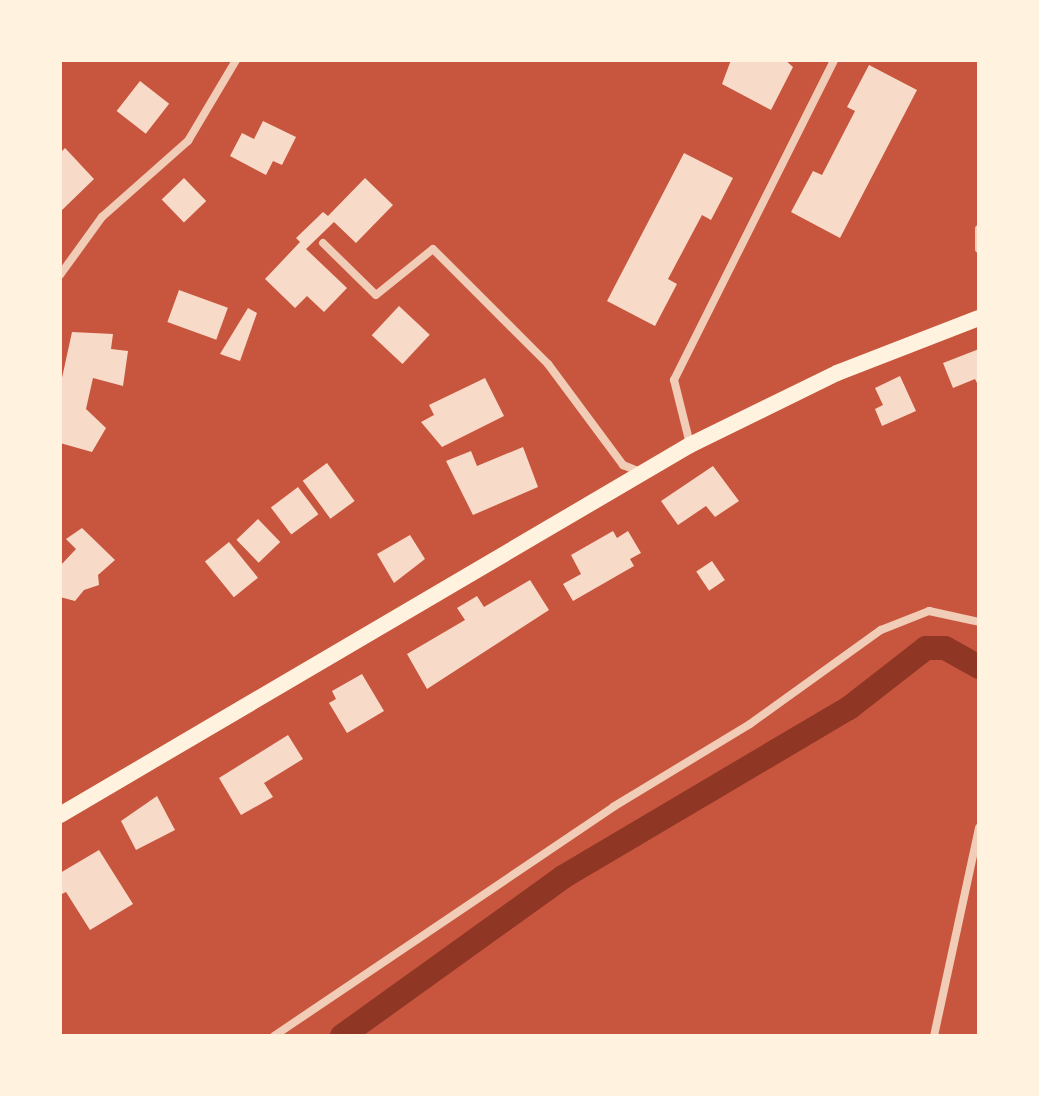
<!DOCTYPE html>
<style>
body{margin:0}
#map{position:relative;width:1039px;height:1096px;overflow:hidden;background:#c8553d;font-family:"Golos Text",sans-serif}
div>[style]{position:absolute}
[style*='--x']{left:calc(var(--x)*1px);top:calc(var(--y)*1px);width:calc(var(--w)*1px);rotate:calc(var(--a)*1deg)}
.canal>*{height:24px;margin:-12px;padding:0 12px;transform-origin:12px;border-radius:12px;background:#8f3625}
.building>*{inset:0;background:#f7dbc8;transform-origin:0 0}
.minor>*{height:8px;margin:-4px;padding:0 4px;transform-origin:4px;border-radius:4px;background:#f1ccb7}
.primary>*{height:16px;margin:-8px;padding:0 8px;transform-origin:8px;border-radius:8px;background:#fff3e0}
span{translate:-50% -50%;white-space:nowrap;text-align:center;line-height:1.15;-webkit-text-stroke:6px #fff3e0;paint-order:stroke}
.frame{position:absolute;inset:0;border:62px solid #fff3e0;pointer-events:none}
</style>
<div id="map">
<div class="canal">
<div style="--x:342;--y:1036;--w:272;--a:-35.7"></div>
<div style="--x:563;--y:877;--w:332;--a:-30.6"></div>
<div style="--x:849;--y:708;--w:98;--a:-37.9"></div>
<div style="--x:926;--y:648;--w:19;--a:0"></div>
<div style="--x:945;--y:648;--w:39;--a:29"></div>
</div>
<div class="building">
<div style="clip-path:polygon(731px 60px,785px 60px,793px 67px,771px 110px,722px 84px)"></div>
<div style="clip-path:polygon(869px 65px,917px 90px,840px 238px,791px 212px,813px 171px,822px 175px,855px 111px,847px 107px)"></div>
<div style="left:140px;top:81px;width:37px;height:38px;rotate:38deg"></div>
<div style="clip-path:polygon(263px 121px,296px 137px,282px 165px,273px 161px,266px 175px,230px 156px,242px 133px,254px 139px)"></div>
<div style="clip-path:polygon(65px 148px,94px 179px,60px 212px,60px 153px)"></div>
<div style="clip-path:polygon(684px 153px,733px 178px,711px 220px,702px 215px,668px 279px,677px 284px,655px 326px,607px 301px)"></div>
<div style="left:184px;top:178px;width:32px;height:31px;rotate:46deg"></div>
<div style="clip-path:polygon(365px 178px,393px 205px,356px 243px,334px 222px,306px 249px,347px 288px,324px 312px,307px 296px,295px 308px,265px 279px,300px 242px,296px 238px,323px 212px,328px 216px)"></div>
<div style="left:179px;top:290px;width:52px;height:34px;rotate:20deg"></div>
<div style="left:399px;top:306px;width:42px;height:40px;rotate:43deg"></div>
<div style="clip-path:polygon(248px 308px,257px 313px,240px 361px,220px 354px)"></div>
<div style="clip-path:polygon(72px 332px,113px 334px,111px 349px,128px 351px,123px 386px,93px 378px,86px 409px,106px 428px,92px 452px,60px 443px,60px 387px)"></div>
<div style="clip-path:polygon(979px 349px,979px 387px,975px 379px,953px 388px,943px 363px)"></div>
<div style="clip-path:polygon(900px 376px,916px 411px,882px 426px,875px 409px,883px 405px,875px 388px)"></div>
<div style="clip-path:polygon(485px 378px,504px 416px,442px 447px,421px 422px,434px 415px,429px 405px)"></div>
<div style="clip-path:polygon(523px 447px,538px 487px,473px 515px,446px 461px,471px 451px,477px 466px)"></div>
<div style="left:327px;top:463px;width:47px;height:30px;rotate:54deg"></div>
<div style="clip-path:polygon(713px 466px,739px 501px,715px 517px,706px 506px,678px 525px,661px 501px)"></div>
<div style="left:298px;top:487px;width:34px;height:34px;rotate:53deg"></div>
<div style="left:258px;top:519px;width:32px;height:30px;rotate:46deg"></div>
<div style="clip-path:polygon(82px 528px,115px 560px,98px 575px,99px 585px,84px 590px,75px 601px,60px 597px,60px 566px,76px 549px,66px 539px)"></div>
<div style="clip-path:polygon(613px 531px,617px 538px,628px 531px,641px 553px,630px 559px,634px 566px,573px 601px,563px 584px,581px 574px,571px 555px)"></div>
<div style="clip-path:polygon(410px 535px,425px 559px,394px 583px,377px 554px)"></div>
<div style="left:229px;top:542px;width:46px;height:31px;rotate:51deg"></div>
<div style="left:712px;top:561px;width:23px;height:19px;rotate:56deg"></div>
<div style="clip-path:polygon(530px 580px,549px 610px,427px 689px,407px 654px,465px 620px,457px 608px,477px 596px,484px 607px)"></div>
<div style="clip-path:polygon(362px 674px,384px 711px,347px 733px,329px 703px,336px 699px,332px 691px)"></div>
<div style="clip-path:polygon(288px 735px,303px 759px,264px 783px,273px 797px,241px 815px,219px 778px)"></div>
<div style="clip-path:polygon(157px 796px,175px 830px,136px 850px,121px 821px)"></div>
<div style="clip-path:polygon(99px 850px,133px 904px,90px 930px,66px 892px,60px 895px,60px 873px)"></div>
</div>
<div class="minor">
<div style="--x:979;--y:229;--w:20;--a:90"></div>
<div style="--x:323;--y:243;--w:74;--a:44.5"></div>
<div style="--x:376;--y:295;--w:73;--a:-38.9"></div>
<div style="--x:433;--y:249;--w:163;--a:45"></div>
<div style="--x:548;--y:364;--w:126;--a:53.4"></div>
<div style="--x:623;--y:465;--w:22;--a:22"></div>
<div style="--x:60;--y:275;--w:72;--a:-54.1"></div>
<div style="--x:102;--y:217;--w:115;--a:-41.5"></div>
<div style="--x:188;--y:141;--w:94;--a:-59.3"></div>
<div style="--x:690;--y:444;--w:66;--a:-104"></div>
<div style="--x:674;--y:380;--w:358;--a:-63.4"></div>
<div style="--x:274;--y:1036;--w:409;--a:-34"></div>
<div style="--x:613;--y:807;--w:160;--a:-31.2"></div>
<div style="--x:750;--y:724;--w:161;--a:-35.7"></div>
<div style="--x:881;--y:630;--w:52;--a:-21.6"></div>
<div style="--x:929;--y:611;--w:51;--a:12.4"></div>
<div style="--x:934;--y:1036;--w:213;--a:-77.8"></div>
</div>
<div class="primary">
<div style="--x:60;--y:815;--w:731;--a:-30.43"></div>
<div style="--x:690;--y:445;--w:164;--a:-26.1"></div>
<div style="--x:837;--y:373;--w:152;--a:-21.2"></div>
</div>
<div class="frame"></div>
</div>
